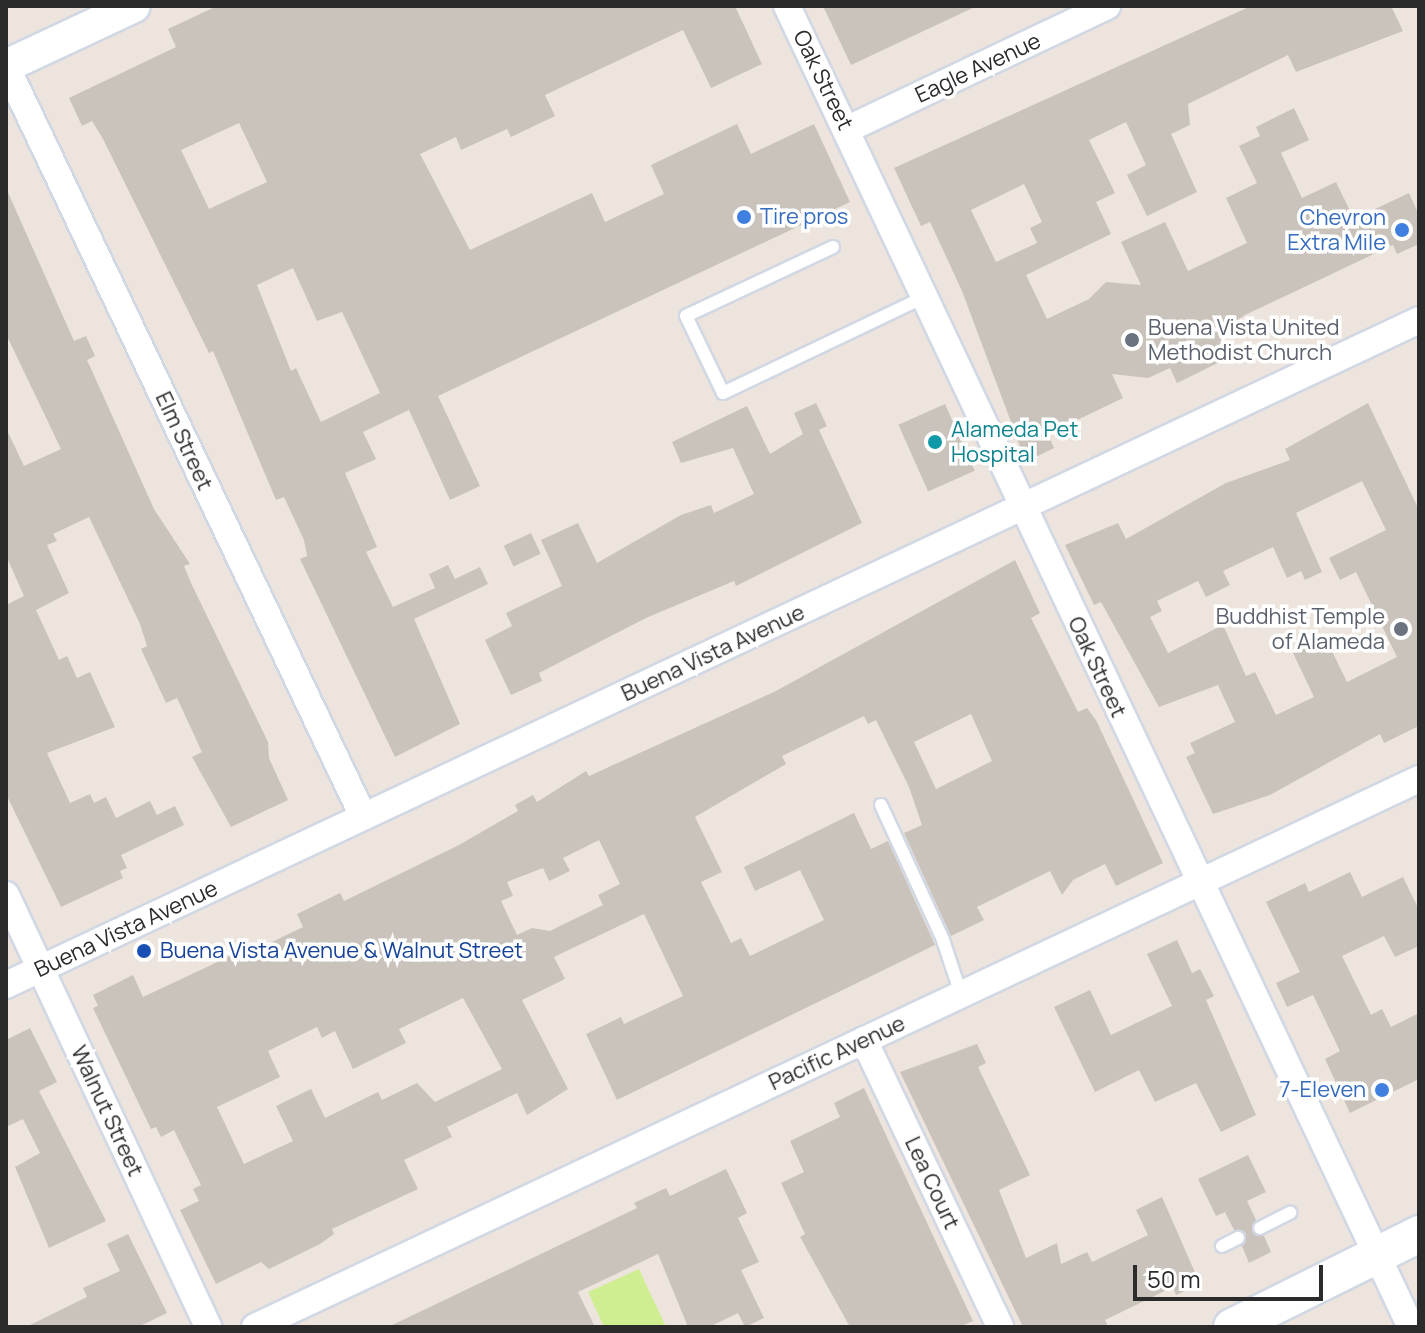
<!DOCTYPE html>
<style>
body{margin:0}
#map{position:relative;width:1425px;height:1333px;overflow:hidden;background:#ede5dd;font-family:Manrope,sans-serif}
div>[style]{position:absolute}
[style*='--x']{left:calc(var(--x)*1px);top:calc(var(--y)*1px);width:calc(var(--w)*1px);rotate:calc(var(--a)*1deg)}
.pitch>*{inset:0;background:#cfee92}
.building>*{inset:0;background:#c9c3bb;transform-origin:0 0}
.roads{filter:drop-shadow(2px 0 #d2d7e4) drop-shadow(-2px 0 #d2d7e4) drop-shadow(0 2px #d2d7e4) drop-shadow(0 -2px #d2d7e4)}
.service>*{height:12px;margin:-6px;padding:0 6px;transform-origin:6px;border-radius:6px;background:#fff}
.minor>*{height:26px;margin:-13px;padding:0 13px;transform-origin:13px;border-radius:13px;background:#fff}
.tertiary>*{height:32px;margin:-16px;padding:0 16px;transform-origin:16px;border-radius:16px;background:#fff}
.secondary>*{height:36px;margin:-18px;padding:0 18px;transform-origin:18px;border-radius:18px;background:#fff}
.dots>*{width:22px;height:22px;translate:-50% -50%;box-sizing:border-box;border:4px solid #fff;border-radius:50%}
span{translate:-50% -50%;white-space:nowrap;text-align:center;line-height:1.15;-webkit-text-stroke:7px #fff;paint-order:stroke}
.street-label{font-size:22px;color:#2b2b2b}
.shop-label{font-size:22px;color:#366cbe}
.left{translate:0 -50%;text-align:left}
.right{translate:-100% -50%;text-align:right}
.worship-label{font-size:22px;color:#5b616d}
.culture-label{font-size:22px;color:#0d838f}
.transit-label{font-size:22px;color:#164399}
.frame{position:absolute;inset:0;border:8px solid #2b2b2b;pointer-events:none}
.scale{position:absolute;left:1133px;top:1265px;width:190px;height:36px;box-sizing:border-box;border:4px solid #2b2b2b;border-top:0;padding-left:10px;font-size:24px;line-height:28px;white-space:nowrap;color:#2b2b2b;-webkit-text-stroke:6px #fff;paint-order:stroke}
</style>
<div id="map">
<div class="pitch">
<div style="clip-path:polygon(639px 1269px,666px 1327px,604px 1327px,588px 1292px)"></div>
</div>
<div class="building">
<div style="clip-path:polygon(evenodd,217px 6px,735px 6px,762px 64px,711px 88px,683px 30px,545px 95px,555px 116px,511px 137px,507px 129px,461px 150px,456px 137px,420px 154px,470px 250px,592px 193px,605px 222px,664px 194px,651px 165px,737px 124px,751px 154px,814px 124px,850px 202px,438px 396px,480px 486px,450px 500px,409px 410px,363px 432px,376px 459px,345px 473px,377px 547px,366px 552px,393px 607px,435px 588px,429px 574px,448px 565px,455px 579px,480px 567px,488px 584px,414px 619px,460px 724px,395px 757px,300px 559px,307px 556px,304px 540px,284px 497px,276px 500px,213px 351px,209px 353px,103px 139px,92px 121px,82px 126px,69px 98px,176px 47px,168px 29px,217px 6px,239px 123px,267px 182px,209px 209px,181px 150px,239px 123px,217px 6px,293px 268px,317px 321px,342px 312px,380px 393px,321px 422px,296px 368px,291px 371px,257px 285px,293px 268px)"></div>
<div style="clip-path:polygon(823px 6px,977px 6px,851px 65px)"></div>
<div style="clip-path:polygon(evenodd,1251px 6px,1391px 6px,1403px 31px,1296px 72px,1288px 55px,1188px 104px,1190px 125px,1171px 134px,1197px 192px,1147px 216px,1127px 175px,1146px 165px,1126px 122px,1089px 140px,1115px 193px,1096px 202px,1111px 234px,1026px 275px,1047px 319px,1089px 299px,1106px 282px,1141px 285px,1121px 242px,1165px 222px,1188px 271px,1247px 243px,1226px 198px,1257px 183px,1239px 146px,1260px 136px,1256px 127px,1294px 108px,1309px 140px,1281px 153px,1302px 198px,1336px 182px,1354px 219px,1409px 193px,1419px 215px,1419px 244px,1397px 254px,1393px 245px,1245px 315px,1218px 333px,1230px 357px,1177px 383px,1170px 368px,1148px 378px,1112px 374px,1123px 398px,1048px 434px,1054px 448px,1026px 462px,962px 291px,930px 222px,921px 226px,894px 168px,1251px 6px,1024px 184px,1042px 222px,1030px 228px,1037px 243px,996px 262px,971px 210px,1024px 184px)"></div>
<div style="clip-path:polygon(6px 188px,74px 341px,86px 336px,95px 356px,87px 360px,93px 373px,154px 509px,190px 564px,184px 566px,191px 583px,268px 742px,269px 758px,288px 800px,231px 827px,192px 757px,202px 752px,177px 698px,166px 703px,141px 649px,147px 646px,140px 624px,89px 517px,53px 534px,57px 541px,47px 545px,69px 593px,36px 610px,59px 660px,67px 656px,77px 678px,90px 672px,115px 727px,47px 753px,70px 803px,90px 794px,94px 803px,106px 797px,116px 818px,150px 801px,157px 815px,175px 806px,184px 825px,121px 855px,127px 868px,120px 871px,123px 878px,61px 907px,6px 794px,6px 605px,24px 596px,8px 560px,6px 428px,24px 466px,61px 449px,6px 334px)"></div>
<div style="clip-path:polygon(816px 403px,827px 426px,819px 430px,862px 523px,736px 586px,734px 581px,646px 618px,539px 673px,542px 681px,511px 695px,485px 640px,512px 626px,506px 613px,562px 586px,541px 540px,578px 523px,597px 563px,681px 515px,711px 505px,714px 513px,754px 494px,733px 448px,681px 463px,672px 442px,747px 406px,770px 454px,803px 434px,794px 413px)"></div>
<div style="clip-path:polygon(evenodd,1368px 403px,1419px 510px,1419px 726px,1384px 743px,1380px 734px,1270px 795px,1213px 814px,1186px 757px,1195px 753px,1190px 743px,1235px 722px,1218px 685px,1159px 707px,1101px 602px,1094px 605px,1065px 545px,1118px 523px,1126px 539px,1226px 483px,1290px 460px,1285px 449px,1368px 403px,1362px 481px,1386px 530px,1329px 558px,1340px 580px,1356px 572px,1397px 657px,1347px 682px,1325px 637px,1293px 653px,1314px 697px,1276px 715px,1255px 672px,1246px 676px,1223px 625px,1168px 653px,1150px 617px,1162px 611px,1157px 601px,1198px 581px,1206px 597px,1230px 585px,1223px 571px,1273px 547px,1287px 578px,1301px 571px,1305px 580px,1322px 572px,1296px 513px,1362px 481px)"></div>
<div style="left:945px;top:404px;width:73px;height:51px;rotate:66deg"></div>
<div style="left:531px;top:533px;width:23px;height:30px;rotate:65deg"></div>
<div style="clip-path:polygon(evenodd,1015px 560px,1040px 613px,1031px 618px,1078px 712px,1087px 708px,1096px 720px,1163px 863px,1116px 886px,1105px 864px,1073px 880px,1062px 895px,1050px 871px,977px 907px,984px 920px,951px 936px,904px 833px,922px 825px,909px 787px,876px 720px,868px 724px,864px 716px,782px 756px,786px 764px,695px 817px,722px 872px,701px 882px,731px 943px,741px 938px,750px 956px,824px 920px,800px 870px,755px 891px,744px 867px,854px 813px,871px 849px,888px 841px,935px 945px,617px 1100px,586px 1034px,621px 1017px,624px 1024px,683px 996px,644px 914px,554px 957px,565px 979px,522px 1000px,568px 1089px,527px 1115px,517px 1093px,447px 1127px,452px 1137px,404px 1160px,418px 1189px,332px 1229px,334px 1234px,320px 1244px,269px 1269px,261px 1262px,216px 1284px,180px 1210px,199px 1201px,193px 1189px,201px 1185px,174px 1130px,161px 1137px,156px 1127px,151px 1129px,93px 1008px,98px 1006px,93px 995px,133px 975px,143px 997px,245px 949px,247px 954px,303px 927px,297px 914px,340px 893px,344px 901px,459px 845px,518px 811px,515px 805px,533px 795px,537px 802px,586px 771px,589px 776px,776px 691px,1015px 560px,971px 714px,992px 761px,936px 789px,914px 742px,971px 714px,1015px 560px,599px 840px,620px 884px,598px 895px,603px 905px,550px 931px,532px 928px,517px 935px,501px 901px,513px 896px,507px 882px,543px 868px,549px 881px,570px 871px,563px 858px,599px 840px,1015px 560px,463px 998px,502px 1069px,435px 1102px,417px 1083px,382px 1100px,378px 1092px,325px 1118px,311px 1089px,276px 1106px,293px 1141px,244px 1164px,217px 1107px,280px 1077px,268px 1051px,317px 1027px,322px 1038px,335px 1031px,353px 1069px,406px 1043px,399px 1029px,463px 998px)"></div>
<div style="clip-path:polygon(1350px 872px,1362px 897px,1403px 877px,1419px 910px,1419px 946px,1395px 957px,1384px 936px,1342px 956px,1371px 1015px,1382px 1009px,1391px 1027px,1419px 1013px,1419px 1079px,1350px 1113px,1325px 1059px,1340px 1051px,1313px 995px,1287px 1007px,1276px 983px,1300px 972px,1266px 902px,1305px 883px,1309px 892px)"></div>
<div style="clip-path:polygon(1177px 940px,1192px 973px,1200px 969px,1214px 996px,1206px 1000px,1256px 1115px,1221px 1132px,1196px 1083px,1155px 1102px,1139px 1070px,1095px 1092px,1054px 1007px,1090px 990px,1111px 1035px,1172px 1006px,1147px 954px)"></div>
<div style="clip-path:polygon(30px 1028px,57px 1082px,39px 1091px,106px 1221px,49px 1248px,15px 1167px,40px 1153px,23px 1119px,6px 1127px,6px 1040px)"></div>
<div style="clip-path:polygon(977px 1044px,986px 1063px,978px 1067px,1030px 1175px,999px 1190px,1026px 1258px,1057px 1243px,1061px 1264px,1087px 1252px,1092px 1262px,1148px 1235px,1136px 1210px,1162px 1197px,1200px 1284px,1176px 1295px,1173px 1287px,1105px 1320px,1108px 1327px,1023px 1327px,900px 1072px)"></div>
<div style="clip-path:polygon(864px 1088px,973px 1321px,959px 1327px,850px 1327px,800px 1237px,805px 1234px,781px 1183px,804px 1172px,790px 1141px,840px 1117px,834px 1103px)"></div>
<div style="clip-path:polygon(1248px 1155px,1266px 1192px,1247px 1201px,1256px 1220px,1252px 1231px,1264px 1236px,1271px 1252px,1249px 1263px,1242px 1246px,1246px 1233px,1234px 1230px,1225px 1212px,1216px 1216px,1198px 1179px)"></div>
<div style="clip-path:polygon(726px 1169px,747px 1213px,738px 1218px,759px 1262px,741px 1270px,764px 1318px,745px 1327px,738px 1313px,709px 1327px,688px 1327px,658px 1254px,578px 1292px,595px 1327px,388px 1327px,637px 1208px,634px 1203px,666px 1188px,670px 1196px)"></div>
<div style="clip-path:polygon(128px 1234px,167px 1313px,138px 1327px,26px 1327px,87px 1297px,83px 1288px,120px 1271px,107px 1244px)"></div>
</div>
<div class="roads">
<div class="service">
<div style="--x:833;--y:247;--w:162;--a:154.9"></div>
<div style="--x:686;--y:316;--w:85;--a:64.3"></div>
<div style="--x:723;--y:393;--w:225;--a:-25.5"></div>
<div style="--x:881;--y:805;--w:149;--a:65.3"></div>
<div style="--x:943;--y:940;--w:57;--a:71.6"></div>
<div style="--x:1260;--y:1228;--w:34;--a:-27"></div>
<div style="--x:1222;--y:1246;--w:18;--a:-27"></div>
</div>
<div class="minor">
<div style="--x:787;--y:6;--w:1461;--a:64.72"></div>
<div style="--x:6;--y:66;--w:831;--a:64.55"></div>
<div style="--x:848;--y:129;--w:287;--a:-25.4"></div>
<div style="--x:6;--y:895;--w:477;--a:64.9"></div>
<div style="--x:6;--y:985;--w:1562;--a:-25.2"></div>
<div style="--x:864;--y:1040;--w:318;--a:64.6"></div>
<div style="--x:255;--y:1327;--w:1287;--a:-25.21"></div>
</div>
<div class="tertiary">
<div style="--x:6;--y:66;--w:141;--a:-25.1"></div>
</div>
<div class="secondary">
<div style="--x:1232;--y:1327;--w:209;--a:-26.4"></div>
</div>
</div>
<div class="dots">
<div style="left:744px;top:217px;background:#3f7fe0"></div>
<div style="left:1402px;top:230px;background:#3f7fe0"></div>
<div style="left:1132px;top:340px;background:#6b7280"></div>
<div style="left:935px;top:442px;background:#0f9aa8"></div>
<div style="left:1401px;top:629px;background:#6b7280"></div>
<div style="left:144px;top:951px;background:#1a4fb4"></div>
<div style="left:1382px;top:1090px;background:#3f7fe0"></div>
</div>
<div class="street-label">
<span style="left:978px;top:68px;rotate:-25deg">Eagle Avenue</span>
<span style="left:823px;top:80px;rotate:64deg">Oak Street</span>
<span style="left:184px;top:441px;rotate:65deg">Elm Street</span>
<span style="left:713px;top:653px;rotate:-25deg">Buena Vista Avenue</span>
<span style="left:1097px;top:667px;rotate:65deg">Oak Street</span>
<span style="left:126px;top:929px;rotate:-25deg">Buena Vista Avenue</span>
<span style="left:837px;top:1053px;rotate:-25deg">Pacific Avenue</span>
<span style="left:107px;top:1111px;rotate:65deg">Walnut Street</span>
<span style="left:932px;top:1183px;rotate:65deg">Lea Court</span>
</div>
<div class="shop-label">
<span class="left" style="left:760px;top:217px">Tire pros</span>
<span class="right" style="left:1386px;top:230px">Chevron<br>Extra Mile</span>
<span class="right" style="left:1366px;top:1090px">7-Eleven</span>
</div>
<div class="worship-label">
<span class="left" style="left:1148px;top:340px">Buena Vista United<br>Methodist Church</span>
<span class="right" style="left:1385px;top:629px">Buddhist Temple<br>of Alameda</span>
</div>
<div class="culture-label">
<span class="left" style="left:951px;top:442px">Alameda Pet<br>Hospital</span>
</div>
<div class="transit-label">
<span class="left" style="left:160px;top:951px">Buena Vista Avenue &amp; Walnut Street</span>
</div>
<div class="frame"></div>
<div class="scale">50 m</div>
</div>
